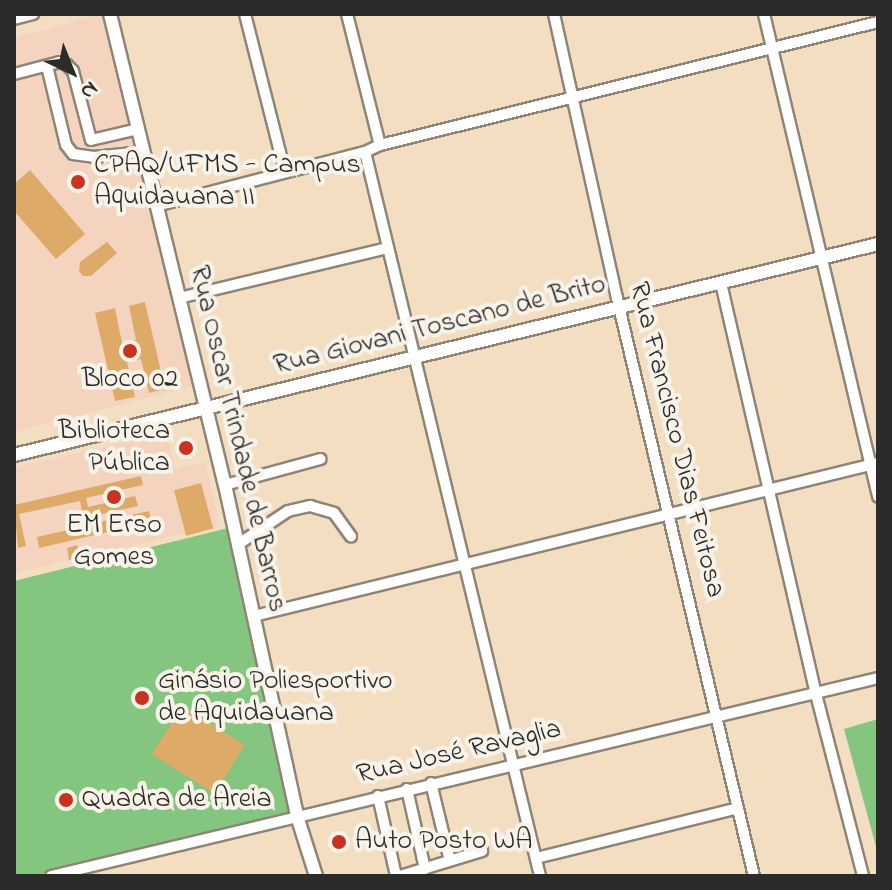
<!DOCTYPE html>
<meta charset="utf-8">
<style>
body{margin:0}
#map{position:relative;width:892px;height:890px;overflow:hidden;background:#f3dec2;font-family:"Indie Flower",sans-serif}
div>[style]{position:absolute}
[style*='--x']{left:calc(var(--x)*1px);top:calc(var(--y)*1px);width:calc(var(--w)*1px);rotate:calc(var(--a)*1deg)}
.built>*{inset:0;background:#f4d3bf}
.green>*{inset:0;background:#84c67f}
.building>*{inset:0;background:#deaa68;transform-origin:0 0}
.roads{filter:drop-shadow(2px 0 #8f8476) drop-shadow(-2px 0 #8f8476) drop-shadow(0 2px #8f8476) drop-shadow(0 -2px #8f8476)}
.minor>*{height:10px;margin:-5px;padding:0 5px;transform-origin:5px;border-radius:5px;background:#fff}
.major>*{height:12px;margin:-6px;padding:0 6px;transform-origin:6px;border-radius:6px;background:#fff}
.dots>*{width:22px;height:22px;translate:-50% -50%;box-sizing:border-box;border:4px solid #f7f3e8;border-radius:50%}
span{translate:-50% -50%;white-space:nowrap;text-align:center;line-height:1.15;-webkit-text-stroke:8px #f7f3e8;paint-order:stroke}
.poi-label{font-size:28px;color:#2b2b2b}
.left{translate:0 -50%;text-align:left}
.right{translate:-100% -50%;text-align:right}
.street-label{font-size:28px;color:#2b2b2b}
.frame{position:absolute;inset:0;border:16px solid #2b2b2b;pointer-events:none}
.north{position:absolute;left:32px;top:32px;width:80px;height:80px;-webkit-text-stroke:6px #f7f3e8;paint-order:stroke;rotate:137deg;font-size:22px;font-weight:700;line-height:32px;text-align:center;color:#2b2b2b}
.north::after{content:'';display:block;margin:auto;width:28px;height:36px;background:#2b2b2b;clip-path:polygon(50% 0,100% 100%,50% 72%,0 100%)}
</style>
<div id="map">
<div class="built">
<div style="clip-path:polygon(102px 14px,192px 386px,14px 432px,14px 38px)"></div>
<div style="clip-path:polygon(166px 432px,175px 469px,205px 462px,220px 525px,14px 573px,14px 468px)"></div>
</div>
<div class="green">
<div style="clip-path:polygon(228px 528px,297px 816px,34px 876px,14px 876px,14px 581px)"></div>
<div style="clip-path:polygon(878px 719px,878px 854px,844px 729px)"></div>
</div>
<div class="building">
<div style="clip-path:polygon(30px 170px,85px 234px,56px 259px,14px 211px,14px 184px)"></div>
<div style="clip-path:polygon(107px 242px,117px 253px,91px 276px,83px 276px,79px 271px,80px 262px)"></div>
<div style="clip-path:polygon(145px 302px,165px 389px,149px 393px,141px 359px,127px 362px,135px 397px,115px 401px,95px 313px,115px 308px,122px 343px,136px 340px,129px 306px)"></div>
<div style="left:184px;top:437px;width:13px;height:16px;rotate:32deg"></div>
<div style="clip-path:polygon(141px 476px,143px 485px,86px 498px,88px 507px,135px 496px,138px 506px,89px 517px,90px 524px,149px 511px,151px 522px,39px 548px,37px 537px,85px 526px,80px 501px,19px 514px,26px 546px,18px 548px,14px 505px)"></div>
<div style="left:201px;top:483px;width:47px;height:28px;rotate:75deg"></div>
<div style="clip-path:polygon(77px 545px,80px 558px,69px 560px,67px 548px)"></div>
<div style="left:182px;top:706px;width:74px;height:57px;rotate:32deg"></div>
</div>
<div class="roads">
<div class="minor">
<div style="--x:245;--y:14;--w:163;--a:75.8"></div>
<div style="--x:347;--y:14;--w:135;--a:75.9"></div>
<div style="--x:554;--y:14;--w:291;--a:77.5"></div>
<div style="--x:617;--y:298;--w:594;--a:76.67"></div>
<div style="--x:764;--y:14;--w:496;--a:76.7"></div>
<div style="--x:14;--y:19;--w:20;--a:-15"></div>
<div style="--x:47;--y:66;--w:81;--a:76.5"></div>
<div style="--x:66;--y:145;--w:11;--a:52"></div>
<div style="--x:73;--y:154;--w:21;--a:8"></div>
<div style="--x:94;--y:157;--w:48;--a:-5.9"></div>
<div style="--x:14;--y:74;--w:48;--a:-14.6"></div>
<div style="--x:60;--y:62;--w:8;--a:23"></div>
<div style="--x:67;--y:65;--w:8;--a:45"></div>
<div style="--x:73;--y:71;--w:71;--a:75.4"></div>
<div style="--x:91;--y:140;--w:48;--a:-13.2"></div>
<div style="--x:365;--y:152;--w:745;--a:76.41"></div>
<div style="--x:156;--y:206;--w:216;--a:-14.5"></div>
<div style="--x:365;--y:152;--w:17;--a:-25"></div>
<div style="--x:380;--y:145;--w:513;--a:-13.87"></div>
<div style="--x:721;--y:283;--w:422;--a:77"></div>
<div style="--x:816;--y:694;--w:188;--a:75.5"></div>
<div style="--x:179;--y:298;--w:215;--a:-13.5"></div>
<div style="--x:225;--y:485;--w:99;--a:-15.2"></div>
<div style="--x:237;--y:545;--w:61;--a:-33.7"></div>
<div style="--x:288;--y:511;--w:23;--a:-13"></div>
<div style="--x:310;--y:506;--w:25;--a:16"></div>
<div style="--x:334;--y:513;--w:29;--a:54"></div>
<div style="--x:254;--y:616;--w:642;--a:-13.78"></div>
<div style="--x:431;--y:783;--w:80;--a:76.3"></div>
<div style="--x:407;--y:789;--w:82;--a:77.3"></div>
<div style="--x:378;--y:796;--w:82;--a:77.3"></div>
<div style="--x:536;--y:858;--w:208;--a:-13.9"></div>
<div style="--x:51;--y:876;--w:850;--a:-13.46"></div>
<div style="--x:400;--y:876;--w:86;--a:-17"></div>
</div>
<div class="major">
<div style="--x:110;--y:14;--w:485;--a:76.3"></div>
<div style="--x:225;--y:485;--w:339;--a:77.7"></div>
<div style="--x:297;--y:816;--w:63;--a:72.4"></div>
<div style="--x:14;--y:455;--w:889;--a:-13.72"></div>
</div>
</div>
<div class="dots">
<div style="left:78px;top:182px;background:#c8321e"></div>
<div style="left:130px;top:351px;background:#c8321e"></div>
<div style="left:186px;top:448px;background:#c8321e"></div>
<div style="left:114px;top:497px;background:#c8321e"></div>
<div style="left:142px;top:698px;background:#c8321e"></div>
<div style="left:66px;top:800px;background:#c8321e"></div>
<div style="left:339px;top:842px;background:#c8321e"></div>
</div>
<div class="poi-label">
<span class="left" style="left:94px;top:182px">CPAQ/UFMS - Campus<br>Aquidauana II</span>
<span style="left:130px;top:380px">Bloco 02</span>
<span class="right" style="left:170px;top:448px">Biblioteca<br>Pública</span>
<span style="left:114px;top:542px">EM Erso<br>Gomes</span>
<span class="left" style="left:158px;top:698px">Ginásio Poliesportivo<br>de Aquidauana</span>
<span class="left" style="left:82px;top:800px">Quadra de Areia</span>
<span class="left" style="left:355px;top:842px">Auto Posto WA</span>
</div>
<div class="street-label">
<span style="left:440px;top:326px;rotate:-14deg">Rua Giovani Toscano de Brito</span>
<span style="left:237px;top:439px;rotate:77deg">Rua Oscar Trindade de Barros</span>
<span style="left:676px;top:440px;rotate:76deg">Rua Francisco Dias Feitosa</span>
<span style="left:459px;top:753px;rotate:-13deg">Rua José Ravaglia</span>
</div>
<div class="frame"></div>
<div class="north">N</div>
</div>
